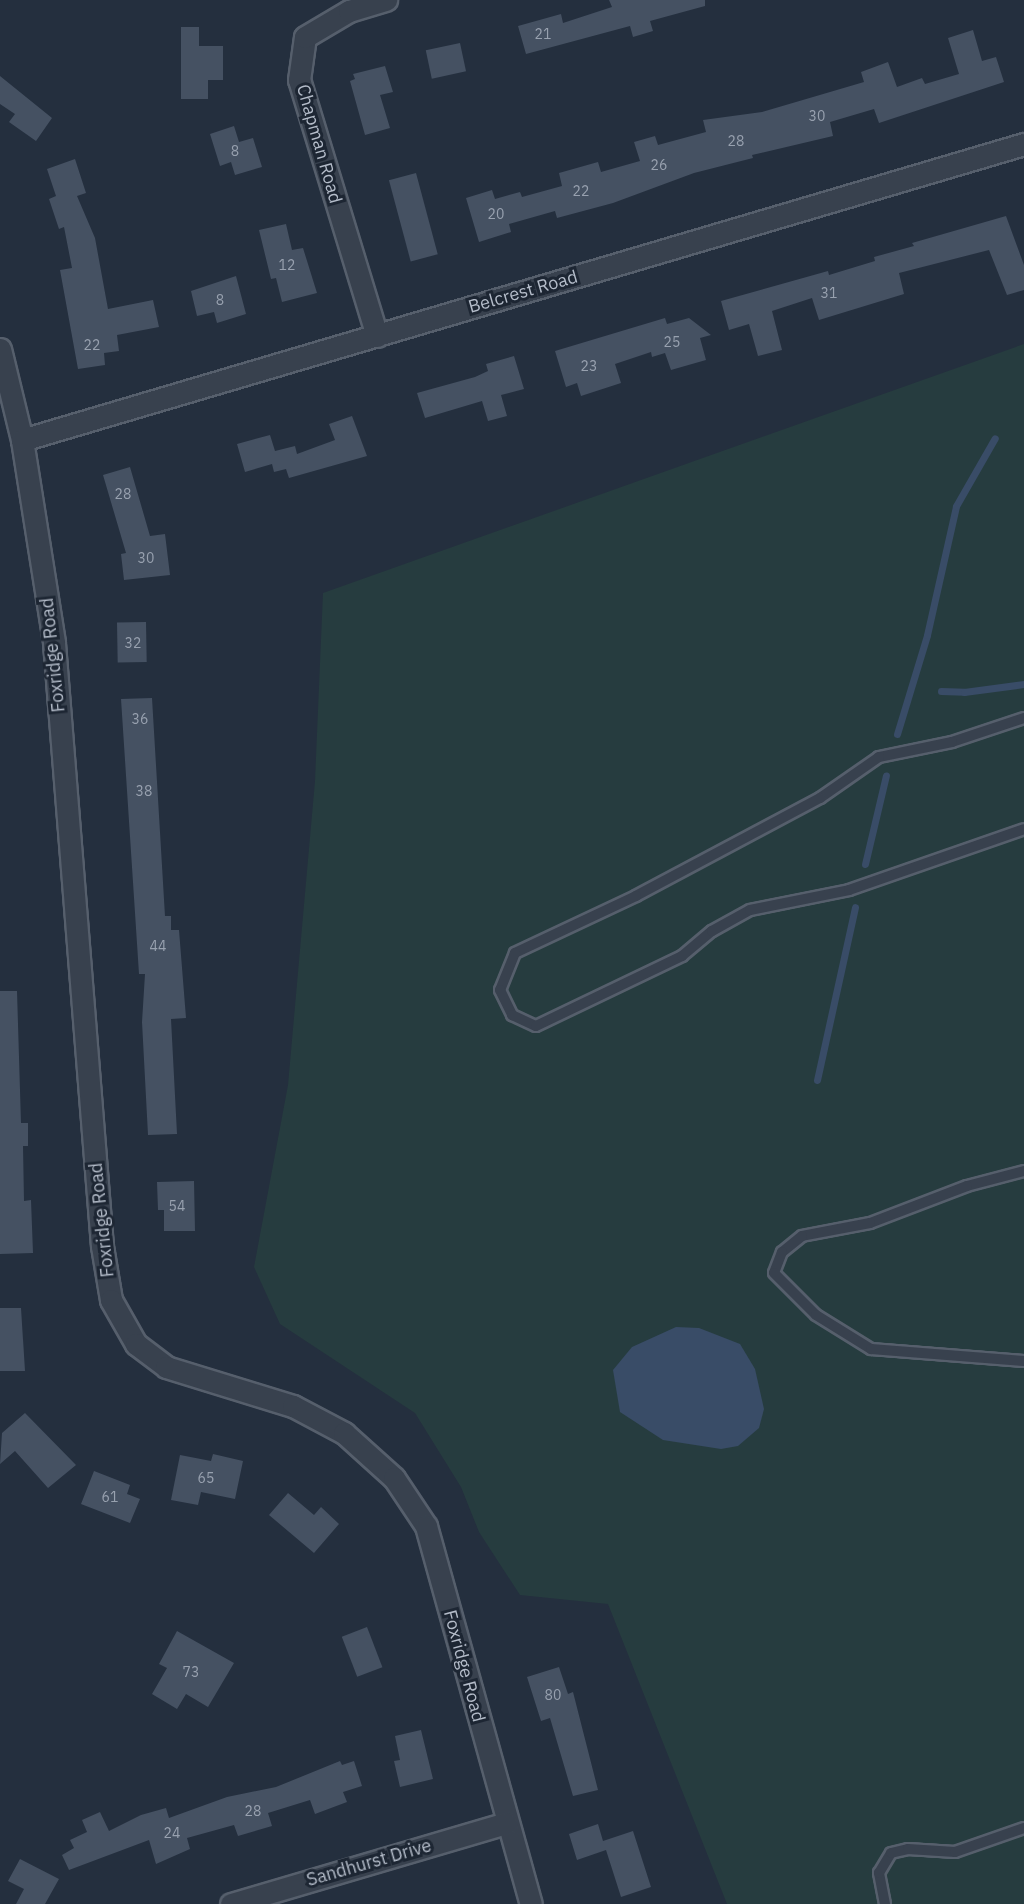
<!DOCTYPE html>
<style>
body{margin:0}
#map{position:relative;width:1024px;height:1904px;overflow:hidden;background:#242f3e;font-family:"IBM Plex Sans",sans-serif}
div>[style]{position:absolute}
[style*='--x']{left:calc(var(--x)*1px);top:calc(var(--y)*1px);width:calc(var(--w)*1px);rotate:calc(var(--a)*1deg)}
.green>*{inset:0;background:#263c3f}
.water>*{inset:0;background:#394c67}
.stream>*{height:7px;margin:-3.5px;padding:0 3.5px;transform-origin:3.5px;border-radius:3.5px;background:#394c67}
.building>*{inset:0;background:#455162;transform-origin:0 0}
.roads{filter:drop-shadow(2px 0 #565f6c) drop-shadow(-2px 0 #565f6c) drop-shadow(0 2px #565f6c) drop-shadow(0 -2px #565f6c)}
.lane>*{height:10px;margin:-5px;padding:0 5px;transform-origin:5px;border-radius:5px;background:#38414e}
.street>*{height:21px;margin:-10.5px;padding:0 10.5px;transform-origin:10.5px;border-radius:10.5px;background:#38414e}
span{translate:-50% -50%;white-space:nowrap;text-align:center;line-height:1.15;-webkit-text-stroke:6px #1d2633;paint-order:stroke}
.number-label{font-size:14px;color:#98a1af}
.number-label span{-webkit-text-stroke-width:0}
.street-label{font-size:18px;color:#b4bcc9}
</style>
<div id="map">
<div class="green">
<div style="clip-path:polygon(1024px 344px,1024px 1904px,727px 1904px,608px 1604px,520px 1595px,479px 1532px,461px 1487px,415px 1413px,280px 1324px,254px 1267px,288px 1085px,315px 781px,323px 593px)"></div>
</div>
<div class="water">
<div style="clip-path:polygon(676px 1327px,699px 1328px,740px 1344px,755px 1369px,764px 1409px,759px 1428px,738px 1446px,721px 1449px,663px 1440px,620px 1412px,613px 1370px,632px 1347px)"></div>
</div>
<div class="stream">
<div style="--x:941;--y:691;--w:23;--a:2"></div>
<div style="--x:964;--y:692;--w:61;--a:-7.6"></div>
<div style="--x:897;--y:734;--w:103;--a:-73.1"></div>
<div style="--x:927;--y:635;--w:132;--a:-77.3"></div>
<div style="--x:956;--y:506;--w:78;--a:-60.2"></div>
<div style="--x:865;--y:864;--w:91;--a:-76.7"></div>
<div style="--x:817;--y:1080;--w:177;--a:-77.6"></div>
</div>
<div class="building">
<div style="clip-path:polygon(609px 0,705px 0,705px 6px,650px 21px,653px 31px,633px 37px,630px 26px,526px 54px,518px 26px,561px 14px,563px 23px,612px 7px)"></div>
<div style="clip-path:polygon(181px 27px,199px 27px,199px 46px,223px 46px,223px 80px,208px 80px,208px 99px,181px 99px)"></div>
<div style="clip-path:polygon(973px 30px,982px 61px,996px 57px,1004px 82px,879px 123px,874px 109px,830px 122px,833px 136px,752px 155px,753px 158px,694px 173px,613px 203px,557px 218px,555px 211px,509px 224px,511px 232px,479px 242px,466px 198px,492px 190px,495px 199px,520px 192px,522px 197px,562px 186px,559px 173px,598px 162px,601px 172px,640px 161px,634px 142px,655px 136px,658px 145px,706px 132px,703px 120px,762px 112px,864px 82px,861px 72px,888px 62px,897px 87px,922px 78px,925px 84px,959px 74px,948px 38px)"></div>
<div style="left:460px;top:43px;width:29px;height:35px;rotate:78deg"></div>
<div style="clip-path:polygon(385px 66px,393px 92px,380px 95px,390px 128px,365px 135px,350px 81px,355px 79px,353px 74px)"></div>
<div style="clip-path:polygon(0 76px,52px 118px,36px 141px,9px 122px,15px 114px,0 104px)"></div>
<div style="clip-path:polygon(234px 126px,239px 142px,253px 138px,262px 167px,235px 175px,231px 162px,220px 166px,210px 134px)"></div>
<div style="clip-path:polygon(75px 159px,86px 193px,77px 196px,95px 238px,108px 309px,153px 300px,159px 327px,117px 335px,119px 351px,104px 353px,105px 365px,78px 369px,60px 270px,72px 268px,64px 227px,59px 229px,49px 199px,56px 196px,47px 169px)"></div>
<div style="left:416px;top:173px;width:84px;height:28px;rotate:75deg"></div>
<div style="clip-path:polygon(1006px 216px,1024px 265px,1024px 290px,1007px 295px,989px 250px,899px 273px,904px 294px,819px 320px,812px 298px,772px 311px,782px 350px,758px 356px,749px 324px,729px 330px,721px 301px,828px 271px,829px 275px,875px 261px,874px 257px,914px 246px,912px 243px)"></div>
<div style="clip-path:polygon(286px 224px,292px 250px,303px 248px,317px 293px,282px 302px,276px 278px,271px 279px,259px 230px)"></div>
<div style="clip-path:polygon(236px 276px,246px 314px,217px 323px,214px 312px,197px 316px,191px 291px)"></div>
<div style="clip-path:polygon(665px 318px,667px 324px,689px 318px,711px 335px,700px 338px,706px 360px,671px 370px,665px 353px,652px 357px,651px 352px,615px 364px,621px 383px,581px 396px,577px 383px,566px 387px,555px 351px)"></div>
<div style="clip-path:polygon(514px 356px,524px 389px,501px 395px,507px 416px,488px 421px,482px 401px,425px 418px,417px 393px,475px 377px,488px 371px,486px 364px)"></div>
<div style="clip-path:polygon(352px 416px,367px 456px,289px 478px,286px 469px,274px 472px,272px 464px,245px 472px,237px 444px,270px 435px,275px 451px,295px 446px,297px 454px,335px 440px,329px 424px)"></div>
<div style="clip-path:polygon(130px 467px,150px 536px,165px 534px,170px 575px,124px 580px,121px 554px,126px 553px,103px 475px)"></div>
<div style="left:146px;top:622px;width:40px;height:29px;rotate:89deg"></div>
<div style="clip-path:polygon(152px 698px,165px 916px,171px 916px,171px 930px,179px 930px,186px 1018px,171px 1019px,177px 1134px,148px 1135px,142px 1022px,145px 974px,139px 974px,121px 699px)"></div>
<div style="clip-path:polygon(0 991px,17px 991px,21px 1123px,28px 1123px,28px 1146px,23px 1146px,24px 1201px,31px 1200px,33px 1253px,0 1254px)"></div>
<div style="clip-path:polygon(194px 1181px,195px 1231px,164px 1231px,164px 1210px,158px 1210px,157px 1182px)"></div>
<div style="clip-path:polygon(0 1308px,21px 1308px,25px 1371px,0 1371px)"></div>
<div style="clip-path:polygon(25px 1413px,76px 1465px,48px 1488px,15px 1451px,0 1464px,2px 1433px)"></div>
<div style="clip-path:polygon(213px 1454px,243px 1461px,235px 1499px,201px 1492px,198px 1505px,171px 1500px,180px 1455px,211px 1461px)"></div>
<div style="clip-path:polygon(94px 1471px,130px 1485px,127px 1494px,140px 1499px,130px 1523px,81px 1504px)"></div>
<div style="clip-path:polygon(288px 1493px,314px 1515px,321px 1507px,339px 1524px,314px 1553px,269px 1515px)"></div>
<div style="left:367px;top:1627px;width:43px;height:27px;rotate:69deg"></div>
<div style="clip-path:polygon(177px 1631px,234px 1663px,208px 1707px,186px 1694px,177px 1709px,152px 1694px,167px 1668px,159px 1664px)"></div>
<div style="clip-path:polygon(559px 1667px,568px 1694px,573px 1692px,598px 1790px,573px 1796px,550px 1718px,541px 1721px,527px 1677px)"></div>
<div style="clip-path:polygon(421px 1730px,433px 1779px,400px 1787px,394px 1761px,400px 1760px,395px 1736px)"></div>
<div style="clip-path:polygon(340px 1761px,342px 1765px,354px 1761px,362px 1786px,343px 1792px,347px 1802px,315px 1814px,310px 1800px,268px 1813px,272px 1826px,238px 1836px,234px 1825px,187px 1838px,190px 1849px,156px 1864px,149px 1840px,69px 1870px,62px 1855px,74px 1848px,70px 1840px,87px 1832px,82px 1820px,100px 1812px,109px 1831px,141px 1815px,166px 1808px,169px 1818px,227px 1797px,276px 1787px)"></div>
<div style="clip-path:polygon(598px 1824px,603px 1841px,633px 1831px,651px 1887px,621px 1897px,606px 1850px,577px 1860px,569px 1834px)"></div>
<div style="clip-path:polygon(20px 1859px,59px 1879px,45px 1904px,16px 1904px,24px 1889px,8px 1881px)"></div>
</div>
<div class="roads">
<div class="lane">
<div style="--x:1024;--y:718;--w:76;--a:161.6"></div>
<div style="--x:952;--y:742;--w:75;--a:168.4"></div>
<div style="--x:879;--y:757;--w:72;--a:145.2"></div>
<div style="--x:820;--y:798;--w:208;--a:152"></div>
<div style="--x:636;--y:896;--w:134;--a:154.8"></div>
<div style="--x:515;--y:953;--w:40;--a:112"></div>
<div style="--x:500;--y:990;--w:28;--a:64"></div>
<div style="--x:512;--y:1015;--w:26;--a:25"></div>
<div style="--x:536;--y:1026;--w:162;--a:-25.6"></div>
<div style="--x:682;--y:956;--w:39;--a:-40"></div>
<div style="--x:712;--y:931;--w:43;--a:-28.9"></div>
<div style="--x:750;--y:910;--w:101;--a:-11.4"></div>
<div style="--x:849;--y:890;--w:185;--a:-19.2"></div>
<div style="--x:1024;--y:1171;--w:59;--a:165.3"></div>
<div style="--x:967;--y:1186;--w:104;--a:159.1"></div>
<div style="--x:870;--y:1223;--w:69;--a:169.2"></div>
<div style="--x:802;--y:1236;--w:26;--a:141"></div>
<div style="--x:782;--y:1252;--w:22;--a:111"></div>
<div style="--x:774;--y:1273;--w:59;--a:45"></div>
<div style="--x:816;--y:1315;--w:65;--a:31.7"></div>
<div style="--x:871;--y:1349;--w:153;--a:4.5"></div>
<div style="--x:885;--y:1904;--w:32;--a:-101"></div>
<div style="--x:879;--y:1873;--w:23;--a:-59"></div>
<div style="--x:891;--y:1853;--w:17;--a:-13"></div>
<div style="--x:908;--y:1849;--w:47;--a:3.7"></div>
<div style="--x:955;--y:1852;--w:73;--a:-19.2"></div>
</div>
<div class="street">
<div style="--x:377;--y:336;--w:268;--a:-106.9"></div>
<div style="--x:299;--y:80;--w:43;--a:-82.1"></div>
<div style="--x:305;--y:37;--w:51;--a:-30.6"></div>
<div style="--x:349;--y:11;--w:39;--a:-17"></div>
<div style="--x:0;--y:349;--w:94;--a:76.4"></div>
<div style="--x:22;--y:440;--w:206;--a:81"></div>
<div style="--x:54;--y:643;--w:605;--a:85.45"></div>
<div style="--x:102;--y:1246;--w:55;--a:80.5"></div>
<div style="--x:111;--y:1300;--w:51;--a:60.4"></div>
<div style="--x:136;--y:1344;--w:38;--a:37"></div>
<div style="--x:166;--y:1367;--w:133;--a:17.1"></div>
<div style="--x:293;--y:1406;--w:58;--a:27.9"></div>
<div style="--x:344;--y:1433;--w:67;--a:42"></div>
<div style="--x:394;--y:1478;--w:58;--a:56.3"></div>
<div style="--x:426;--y:1526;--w:392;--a:74.5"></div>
<div style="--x:22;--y:440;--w:1045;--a:-16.46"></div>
<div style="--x:231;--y:1904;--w:287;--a:-16.4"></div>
</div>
</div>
<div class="number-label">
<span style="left:543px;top:34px">21</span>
<span style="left:817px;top:116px">30</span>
<span style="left:736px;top:141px">28</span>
<span style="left:235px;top:151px">8</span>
<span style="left:659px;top:165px">26</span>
<span style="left:581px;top:191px">22</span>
<span style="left:496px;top:214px">20</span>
<span style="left:287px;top:265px">12</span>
<span style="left:829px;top:293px">31</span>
<span style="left:220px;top:300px">8</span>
<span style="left:672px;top:342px">25</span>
<span style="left:92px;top:345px">22</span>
<span style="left:589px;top:366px">23</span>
<span style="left:123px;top:494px">28</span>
<span style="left:146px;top:558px">30</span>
<span style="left:133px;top:643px">32</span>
<span style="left:140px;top:719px">36</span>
<span style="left:144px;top:791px">38</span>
<span style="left:158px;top:946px">44</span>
<span style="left:177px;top:1206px">54</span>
<span style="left:206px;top:1478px">65</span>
<span style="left:110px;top:1497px">61</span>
<span style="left:191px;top:1672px">73</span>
<span style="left:553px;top:1695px">80</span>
<span style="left:253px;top:1811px">28</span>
<span style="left:172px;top:1833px">24</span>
</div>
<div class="street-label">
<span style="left:319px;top:144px;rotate:74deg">Chapman Road</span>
<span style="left:523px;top:292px;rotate:-16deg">Belcrest Road</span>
<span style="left:53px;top:655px;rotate:-96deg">Foxridge Road</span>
<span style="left:102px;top:1220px;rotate:-96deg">Foxridge Road</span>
<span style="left:464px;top:1666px;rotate:75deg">Foxridge Road</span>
<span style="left:369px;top:1863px;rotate:-16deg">Sandhurst Drive</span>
</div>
</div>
